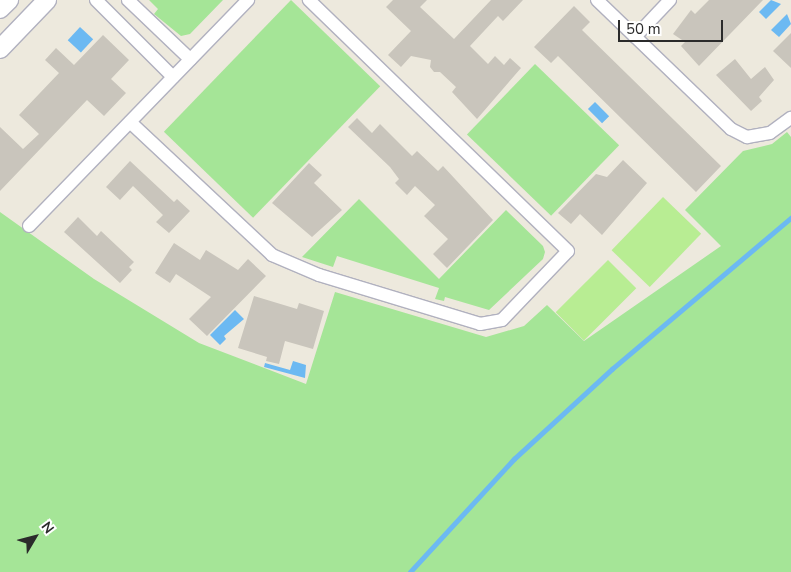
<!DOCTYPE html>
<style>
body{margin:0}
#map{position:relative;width:791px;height:572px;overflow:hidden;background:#ede9dd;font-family:"Nunito Sans",sans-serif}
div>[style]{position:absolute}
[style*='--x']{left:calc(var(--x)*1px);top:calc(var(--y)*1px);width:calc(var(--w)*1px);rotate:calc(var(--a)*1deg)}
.green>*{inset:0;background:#a5e597;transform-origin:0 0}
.pitch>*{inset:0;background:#b8ed93;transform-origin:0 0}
.water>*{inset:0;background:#6cb9f2;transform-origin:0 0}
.stream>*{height:4.5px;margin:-2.25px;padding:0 2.25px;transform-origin:2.25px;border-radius:2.25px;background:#6cb9f2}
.building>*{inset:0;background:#c9c5bc}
.roads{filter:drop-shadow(1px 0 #b1b1bf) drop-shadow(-1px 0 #b1b1bf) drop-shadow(0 1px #b1b1bf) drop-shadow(0 -1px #b1b1bf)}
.street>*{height:12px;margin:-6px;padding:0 6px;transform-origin:6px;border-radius:6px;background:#fff}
.secondary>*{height:18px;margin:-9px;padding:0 9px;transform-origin:9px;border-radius:9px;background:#fff}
span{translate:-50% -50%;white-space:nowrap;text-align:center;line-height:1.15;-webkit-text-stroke:4px #fff;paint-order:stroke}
.north{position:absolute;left:10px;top:512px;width:50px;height:50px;-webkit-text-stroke:4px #fff;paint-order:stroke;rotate:53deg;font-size:14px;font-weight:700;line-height:20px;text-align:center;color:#2b2b2b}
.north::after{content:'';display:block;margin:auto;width:18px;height:22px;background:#2b2b2b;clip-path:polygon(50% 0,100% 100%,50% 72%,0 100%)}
.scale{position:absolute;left:618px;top:20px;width:105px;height:22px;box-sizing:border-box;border:2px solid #2b2b2b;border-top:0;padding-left:6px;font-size:15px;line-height:18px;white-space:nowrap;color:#2b2b2b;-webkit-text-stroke:4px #fff;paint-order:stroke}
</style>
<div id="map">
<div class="green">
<div style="clip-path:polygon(149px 0,223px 0,190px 34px,181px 36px,154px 14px,158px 9px)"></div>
<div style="left:291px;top:0;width:124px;height:183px;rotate:44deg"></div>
<div style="left:535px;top:64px;width:117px;height:98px;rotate:44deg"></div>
<div style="clip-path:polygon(787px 132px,791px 137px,791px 572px,0 572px,0 212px,94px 279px,199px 343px,306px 384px,335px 292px,486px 337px,524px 326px,547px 305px,584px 341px,721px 246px,685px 210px,743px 151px,772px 144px)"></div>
<div style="clip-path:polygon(359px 199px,439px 279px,506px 210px,543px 246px,545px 252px,543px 259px,489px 310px,445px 297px,444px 301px,435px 299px,439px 288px,337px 256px,333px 267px,302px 257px)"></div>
</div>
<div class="pitch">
<div style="left:663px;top:197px;width:53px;height:74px;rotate:44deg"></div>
<div style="left:608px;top:260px;width:40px;height:74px;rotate:45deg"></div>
</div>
<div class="water">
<div style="clip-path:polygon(771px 0,781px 4px,766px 19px,759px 12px)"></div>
<div style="clip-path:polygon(787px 14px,791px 24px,779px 37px,771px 30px)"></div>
<div style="left:80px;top:27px;width:18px;height:18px;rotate:43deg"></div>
<div style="left:595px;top:102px;width:20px;height:10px;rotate:45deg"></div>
<div style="clip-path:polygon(235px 310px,244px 319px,224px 336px,226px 339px,220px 345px,210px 335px)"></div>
<div style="clip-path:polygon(293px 361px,306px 365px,305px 378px,264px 367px,265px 363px,290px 370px)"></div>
</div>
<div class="stream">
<div style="--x:410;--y:572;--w:154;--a:-47.4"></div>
<div style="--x:514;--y:459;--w:133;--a:-42.6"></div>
<div style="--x:612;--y:369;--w:234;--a:-40.2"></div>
</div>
<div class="building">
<div style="clip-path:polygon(393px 0,427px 0,420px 7px,454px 39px,491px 0,523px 0,503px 21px,498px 16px,470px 46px,488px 64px,495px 56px,504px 65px,510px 58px,521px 68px,477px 119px,452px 92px,456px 87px,440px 72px,434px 72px,430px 67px,431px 60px,411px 56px,401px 67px,388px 55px,411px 31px,386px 7px)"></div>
<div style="clip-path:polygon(709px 0,763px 0,699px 66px,681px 46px,685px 42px,673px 34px,691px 10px,695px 14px)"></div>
<div style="clip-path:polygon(574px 6px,590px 22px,582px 30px,721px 166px,696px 192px,558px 56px,551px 63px,534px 47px)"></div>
<div style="clip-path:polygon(791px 33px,791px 68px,773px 51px)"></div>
<div style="clip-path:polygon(103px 35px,129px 60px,111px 79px,126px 93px,104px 116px,87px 100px,0 191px,0 127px,23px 149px,39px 134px,19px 115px,59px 73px,45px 60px,56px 48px,74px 65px)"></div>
<div style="clip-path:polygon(735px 59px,751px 79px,765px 67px,774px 80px,759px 97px,762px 101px,751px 111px,716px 75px)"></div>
<div style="clip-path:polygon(357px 118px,372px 133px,380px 124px,412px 156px,417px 151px,438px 171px,443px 166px,493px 220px,447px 268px,433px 254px,448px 239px,424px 216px,435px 205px,415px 186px,407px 195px,395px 183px,399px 179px,390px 167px,348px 127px)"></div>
<div style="clip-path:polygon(623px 160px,647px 183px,602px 235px,580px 214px,571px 224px,558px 213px,596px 174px,607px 177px)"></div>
<div style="clip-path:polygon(130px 161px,174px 202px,177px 199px,190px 211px,169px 233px,156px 222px,163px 215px,133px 186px,120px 200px,106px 187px)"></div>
<div style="clip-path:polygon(309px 163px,322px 175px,314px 183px,342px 210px,312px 237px,272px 203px)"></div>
<div style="clip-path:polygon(78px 217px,97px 236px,101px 231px,134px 262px,129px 267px,132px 270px,120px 283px,64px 232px)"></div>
<div style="clip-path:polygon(174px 243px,200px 260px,206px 250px,238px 270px,248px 259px,266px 276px,207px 336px,189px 319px,211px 297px,176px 274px,170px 283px,155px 273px)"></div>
<div style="clip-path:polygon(254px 296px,297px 309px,299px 303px,324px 311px,313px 349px,285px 341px,279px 364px,266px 361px,267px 357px,238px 348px)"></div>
</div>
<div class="roads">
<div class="street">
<div style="--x:96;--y:0;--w:109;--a:45"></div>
<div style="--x:128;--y:0;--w:86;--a:43.6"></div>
<div style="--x:597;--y:0;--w:186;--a:43.9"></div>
<div style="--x:731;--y:129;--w:18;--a:27"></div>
<div style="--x:747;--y:137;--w:23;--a:-10"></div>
<div style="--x:770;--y:133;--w:26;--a:-36"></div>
<div style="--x:635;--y:37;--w:51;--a:-46.6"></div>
<div style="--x:130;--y:122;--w:195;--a:43.1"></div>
<div style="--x:272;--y:255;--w:51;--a:23.1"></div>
<div style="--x:319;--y:275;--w:168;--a:16.9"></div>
<div style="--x:480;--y:324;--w:22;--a:-10"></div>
<div style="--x:502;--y:320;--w:95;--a:-46.3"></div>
<div style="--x:568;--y:251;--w:361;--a:-135.9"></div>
<div style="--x:29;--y:226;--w:315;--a:-45.9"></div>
</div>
<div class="secondary">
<div style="--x:0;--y:9;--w:13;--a:-45"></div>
<div style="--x:0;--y:49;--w:68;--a:-46.2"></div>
</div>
</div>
<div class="north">N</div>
<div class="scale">50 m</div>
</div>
